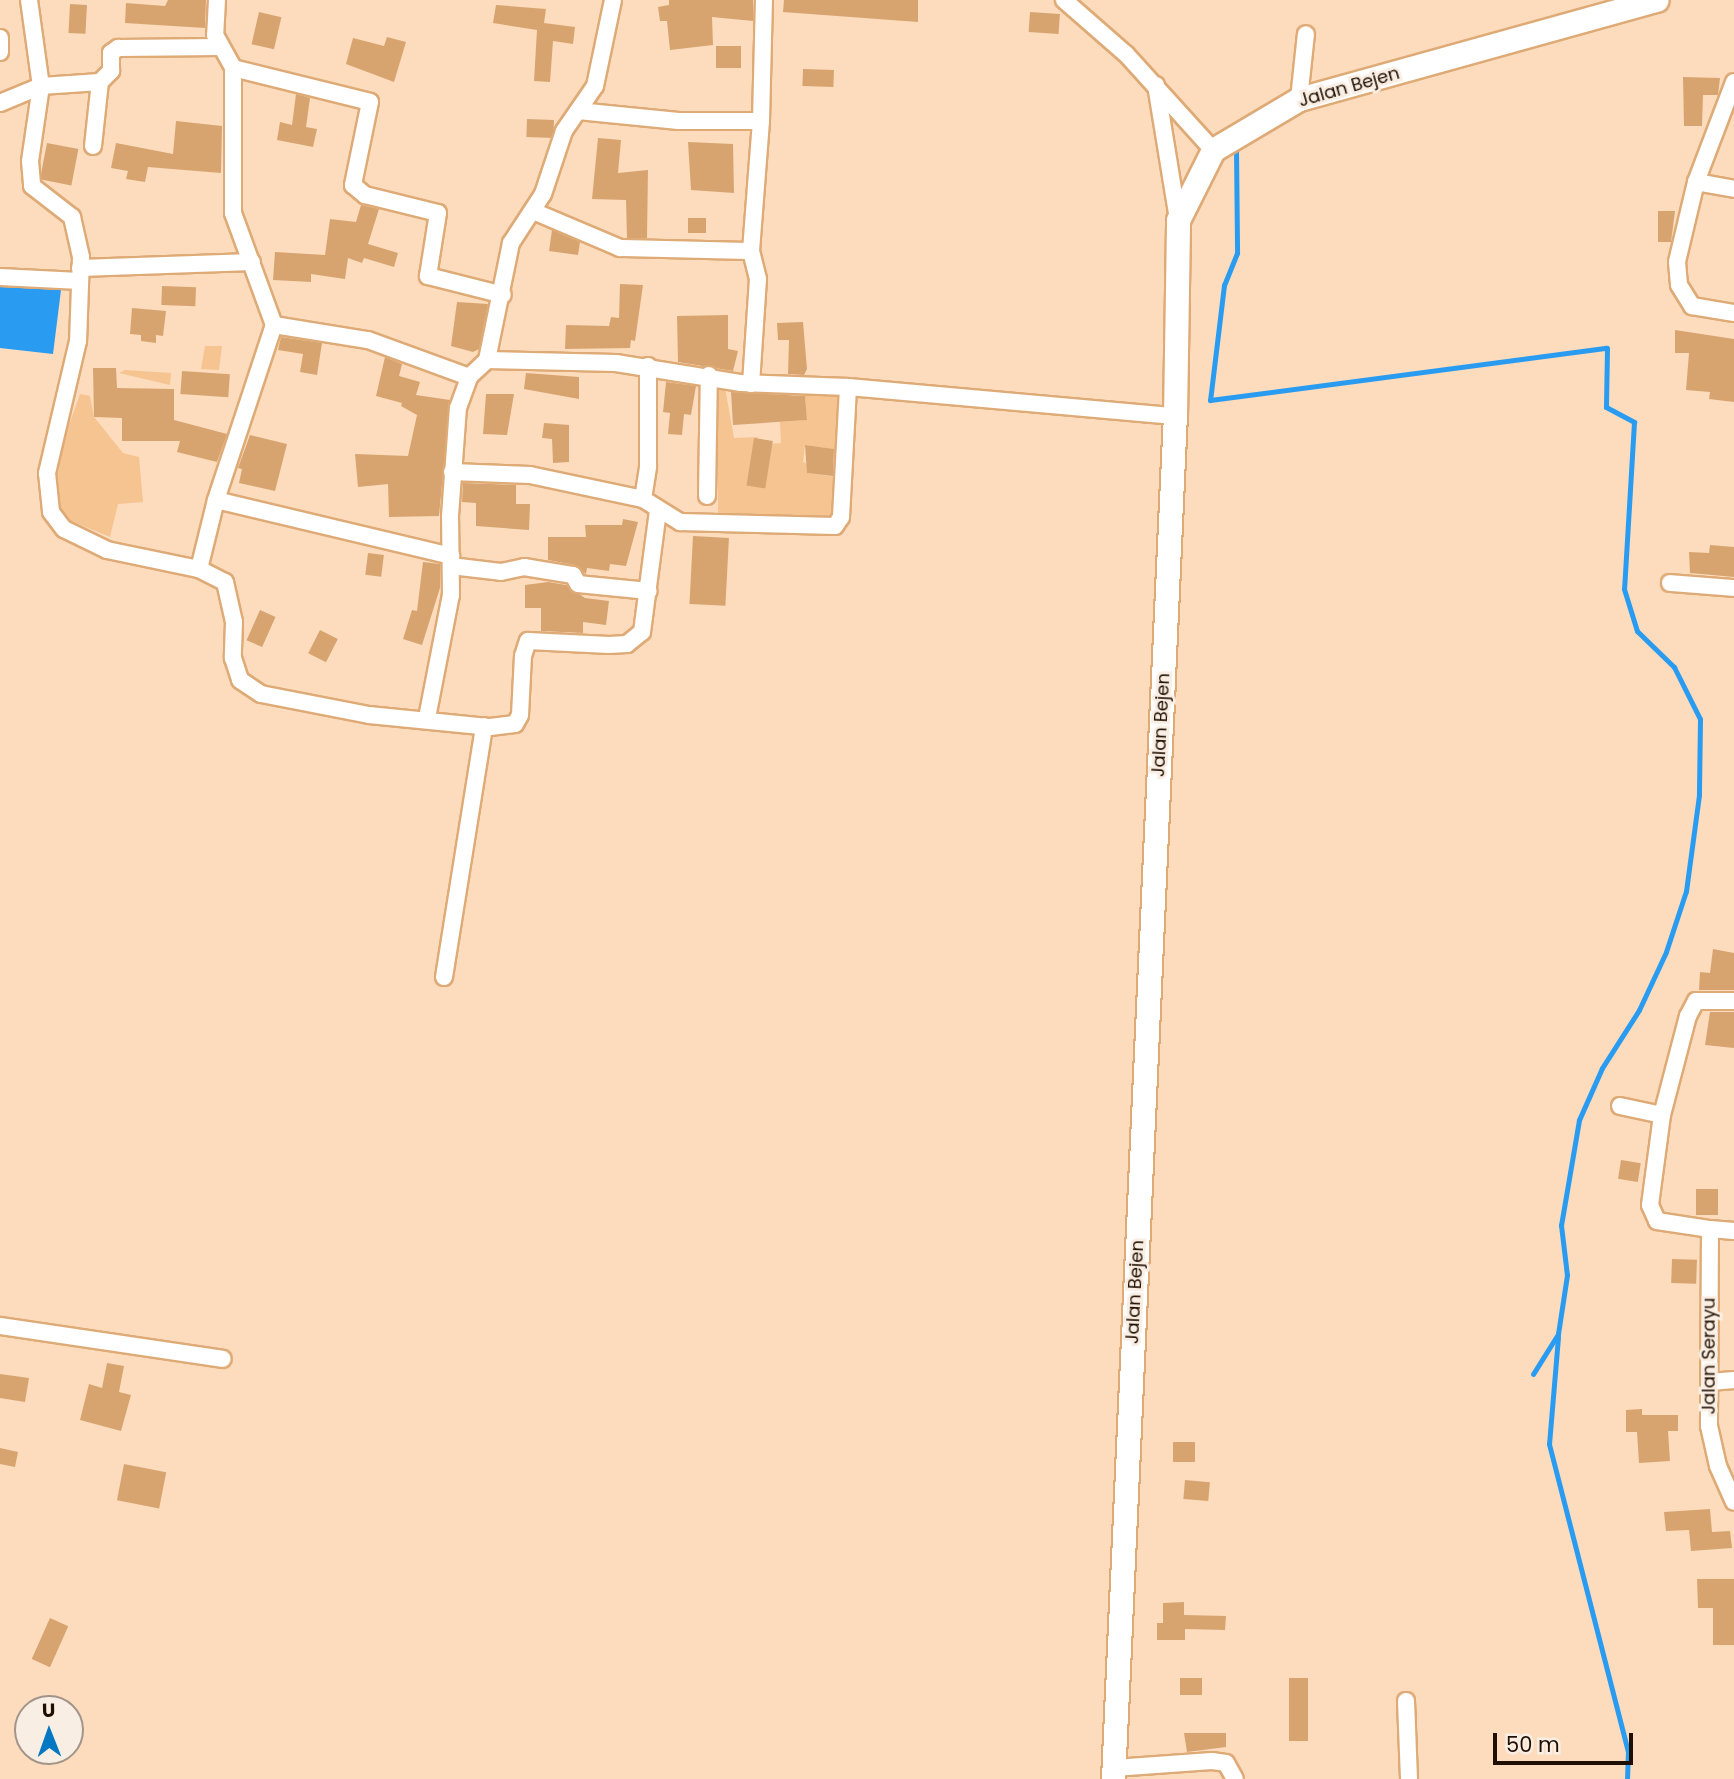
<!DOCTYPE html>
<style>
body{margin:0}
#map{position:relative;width:1734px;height:1779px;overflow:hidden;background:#fcdcbd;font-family:Poppins,sans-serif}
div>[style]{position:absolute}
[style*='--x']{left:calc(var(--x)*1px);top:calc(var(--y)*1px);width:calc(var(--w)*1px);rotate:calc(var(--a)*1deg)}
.green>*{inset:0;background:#f5c491}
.water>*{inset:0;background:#299cf2}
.stream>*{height:5px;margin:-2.5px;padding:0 2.5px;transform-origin:2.5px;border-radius:2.5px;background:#299cf2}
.building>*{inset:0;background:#d7a470;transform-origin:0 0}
.roads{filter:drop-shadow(2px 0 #deaa76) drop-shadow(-2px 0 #deaa76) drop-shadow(0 2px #deaa76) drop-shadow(0 -2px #deaa76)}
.street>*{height:16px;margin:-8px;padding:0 8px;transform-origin:8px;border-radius:8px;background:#fff}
.secondary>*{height:23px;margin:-11.5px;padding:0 11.5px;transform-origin:11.5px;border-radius:11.5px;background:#fff}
span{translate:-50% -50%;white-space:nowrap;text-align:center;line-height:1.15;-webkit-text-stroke:6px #f9eee3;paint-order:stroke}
.street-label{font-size:18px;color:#200e00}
.north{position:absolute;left:14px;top:1695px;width:70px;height:70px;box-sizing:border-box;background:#f9eee3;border:2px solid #a29488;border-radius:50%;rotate:359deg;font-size:19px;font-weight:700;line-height:28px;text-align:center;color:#200e00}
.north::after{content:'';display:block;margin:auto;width:24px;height:32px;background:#0178c1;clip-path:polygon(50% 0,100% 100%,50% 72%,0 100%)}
.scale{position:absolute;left:1493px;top:1733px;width:140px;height:32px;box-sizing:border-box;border:4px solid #200e00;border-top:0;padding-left:9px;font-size:21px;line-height:24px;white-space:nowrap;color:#200e00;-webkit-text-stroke:5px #f9eee3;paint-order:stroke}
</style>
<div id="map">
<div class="green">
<div style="clip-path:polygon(205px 346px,222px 346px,219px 370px,201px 369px)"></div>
<div style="clip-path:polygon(125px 370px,171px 373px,170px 385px,119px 373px)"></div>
<div style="clip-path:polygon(718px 381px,724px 382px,734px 438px,758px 437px,759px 445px,781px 443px,780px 422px,807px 420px,804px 386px,843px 392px,840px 450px,805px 445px,803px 462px,808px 464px,807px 473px,837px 477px,836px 521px,718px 521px)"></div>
<div style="clip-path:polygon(80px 394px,90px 396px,94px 417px,123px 453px,139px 457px,143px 502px,118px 504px,110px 537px,62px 517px,55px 499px,61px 448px)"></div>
</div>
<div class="water">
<div style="clip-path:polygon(0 284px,61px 290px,53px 354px,0 348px)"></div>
</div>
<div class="stream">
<div style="--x:1236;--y:149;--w:104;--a:89.4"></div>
<div style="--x:1237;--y:253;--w:35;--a:112"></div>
<div style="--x:1224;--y:285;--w:116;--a:96.9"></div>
<div style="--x:1210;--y:400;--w:400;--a:-7.5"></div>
<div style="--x:1607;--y:348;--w:59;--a:91"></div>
<div style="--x:1606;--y:407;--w:32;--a:28"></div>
<div style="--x:1634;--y:422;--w:167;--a:93.4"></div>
<div style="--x:1624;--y:589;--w:44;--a:72.8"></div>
<div style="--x:1637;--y:631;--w:52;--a:44.2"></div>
<div style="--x:1674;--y:667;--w:58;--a:63.4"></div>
<div style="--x:1700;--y:719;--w:76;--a:90.8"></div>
<div style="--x:1699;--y:795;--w:97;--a:97.7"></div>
<div style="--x:1686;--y:891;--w:64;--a:108.2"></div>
<div style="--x:1666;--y:952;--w:64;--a:115"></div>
<div style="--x:1639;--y:1010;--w:69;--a:122.5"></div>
<div style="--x:1602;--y:1068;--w:57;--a:113.9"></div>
<div style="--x:1579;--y:1120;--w:107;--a:99.7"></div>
<div style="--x:1561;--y:1225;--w:50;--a:83.2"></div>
<div style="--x:1567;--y:1275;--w:60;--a:98.7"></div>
<div style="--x:1558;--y:1334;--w:47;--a:122"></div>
<div style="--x:1558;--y:1337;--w:107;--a:94.8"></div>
<div style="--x:1549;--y:1444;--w:317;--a:75.6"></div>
<div style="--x:1628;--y:1751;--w:28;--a:92"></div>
</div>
<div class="building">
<div style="clip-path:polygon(168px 0,206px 0,205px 28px,125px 23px,126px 3px,165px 6px)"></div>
<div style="clip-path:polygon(669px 0,753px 0,753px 21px,712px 17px,713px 45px,670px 50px,667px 21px,660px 21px,658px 7px,669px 5px)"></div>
<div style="clip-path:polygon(784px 0,918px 0,918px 22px,783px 12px)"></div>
<div style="left:70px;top:4px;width:17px;height:29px;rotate:3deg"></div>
<div style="clip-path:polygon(496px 5px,546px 9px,544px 23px,575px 27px,573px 44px,553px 41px,550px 82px,534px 81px,537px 30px,493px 23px)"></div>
<div style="left:259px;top:12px;width:23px;height:33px;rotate:13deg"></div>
<div style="left:1030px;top:12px;width:30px;height:20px;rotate:4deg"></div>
<div style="clip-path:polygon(387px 37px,406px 42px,394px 82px,346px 64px,353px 38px,384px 46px)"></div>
<div style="left:741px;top:46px;width:22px;height:25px;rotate:90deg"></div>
<div style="left:803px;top:69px;width:31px;height:17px;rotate:2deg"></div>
<div style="clip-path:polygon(1683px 77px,1720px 78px,1718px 95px,1703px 95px,1702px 126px,1684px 126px)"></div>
<div style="clip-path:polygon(296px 94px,310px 98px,306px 127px,317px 129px,313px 147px,277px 140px,280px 122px,292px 125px)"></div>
<div style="left:527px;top:119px;width:27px;height:18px;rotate:2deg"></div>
<div style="clip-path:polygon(176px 121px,222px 126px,221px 173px,148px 167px,145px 182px,126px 179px,128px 171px,111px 168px,116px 143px,173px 154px)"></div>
<div style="clip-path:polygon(598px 138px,621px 140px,618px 173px,648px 170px,647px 238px,627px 238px,626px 200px,592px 199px)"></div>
<div style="clip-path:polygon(688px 142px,733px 144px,734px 193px,691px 190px)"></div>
<div style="left:47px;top:143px;width:32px;height:37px;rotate:11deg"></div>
<div style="clip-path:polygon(361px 205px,379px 209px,368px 244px,398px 253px,394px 267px,364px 258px,362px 263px,348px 258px,345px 279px,311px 274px,311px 282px,273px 280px,275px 252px,325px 255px,330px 219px,356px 222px)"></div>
<div style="clip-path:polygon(1658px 211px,1675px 211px,1671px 242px,1658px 242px)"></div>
<div style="left:688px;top:218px;width:18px;height:15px"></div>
<div style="clip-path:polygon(552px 230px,580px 242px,578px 255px,549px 251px)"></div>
<div style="clip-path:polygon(620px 284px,643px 285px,635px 341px,631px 340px,630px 348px,565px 349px,566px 325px,609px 326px,611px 317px,619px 318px)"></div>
<div style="left:162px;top:286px;width:34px;height:19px;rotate:2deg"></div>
<div style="clip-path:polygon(457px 302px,488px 304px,479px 349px,473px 352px,451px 346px)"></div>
<div style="clip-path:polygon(132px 308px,166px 311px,163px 336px,156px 335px,156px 343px,141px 341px,141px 335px,130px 334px)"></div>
<div style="clip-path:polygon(728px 315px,728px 349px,738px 351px,733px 371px,678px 362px,677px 316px)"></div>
<div style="clip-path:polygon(803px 322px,807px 369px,804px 375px,788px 374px,789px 340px,778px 340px,777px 323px)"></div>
<div style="clip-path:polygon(1675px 330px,1734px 339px,1734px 402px,1709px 399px,1710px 392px,1686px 390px,1689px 353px,1675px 353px)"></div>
<div style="clip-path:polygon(281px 337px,322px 343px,317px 375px,300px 372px,303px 354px,278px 350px)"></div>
<div style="clip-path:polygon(385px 357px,402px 364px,399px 376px,420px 382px,416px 395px,450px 400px,439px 516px,389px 517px,388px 484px,358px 487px,355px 454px,408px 456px,417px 415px,401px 406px,402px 403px,376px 396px)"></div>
<div style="clip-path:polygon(93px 368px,116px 368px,117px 388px,174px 389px,174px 420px,227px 434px,217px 462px,177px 452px,180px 441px,122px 441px,122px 418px,94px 417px)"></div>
<div style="left:182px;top:371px;width:48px;height:23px;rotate:4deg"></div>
<div style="clip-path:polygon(526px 373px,579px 377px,579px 399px,524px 389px)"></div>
<div style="clip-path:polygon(666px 382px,696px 386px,691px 415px,684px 414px,682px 435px,668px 434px,670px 413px,663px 412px)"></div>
<div style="clip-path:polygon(731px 392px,805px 396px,807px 420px,733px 425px)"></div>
<div style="clip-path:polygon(486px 394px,514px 394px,507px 435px,483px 434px)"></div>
<div style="clip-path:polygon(544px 423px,569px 425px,569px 462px,553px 463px,552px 439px,542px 438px)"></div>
<div style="clip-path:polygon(250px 435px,287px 444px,275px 491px,239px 483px,242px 469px,238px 468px)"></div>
<div style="left:754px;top:438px;width:19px;height:48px;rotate:9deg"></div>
<div style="clip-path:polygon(805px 445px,834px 449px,833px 476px,807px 473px)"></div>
<div style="clip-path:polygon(463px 483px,516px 485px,516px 504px,530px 504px,529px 530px,476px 526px,476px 503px,462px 502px)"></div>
<div style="clip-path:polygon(623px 519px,638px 522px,626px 566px,610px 564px,609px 571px,587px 568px,586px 574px,575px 565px,548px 560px,548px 537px,586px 537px,585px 525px,622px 525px)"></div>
<div style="left:693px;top:536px;width:36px;height:68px;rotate:3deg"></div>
<div style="clip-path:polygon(1710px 545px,1734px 547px,1734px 577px,1690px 573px,1689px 552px,1709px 553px)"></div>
<div style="left:368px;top:553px;width:16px;height:22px;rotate:7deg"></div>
<div style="clip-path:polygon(423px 562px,440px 564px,440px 588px,422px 645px,403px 639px,412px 610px,417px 611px)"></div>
<div style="clip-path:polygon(548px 582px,566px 585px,585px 598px,609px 601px,606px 625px,583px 622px,583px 633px,541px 631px,541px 608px,525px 608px,525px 585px)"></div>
<div style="left:260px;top:610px;width:17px;height:33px;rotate:24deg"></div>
<div style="left:320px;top:630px;width:20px;height:26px;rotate:27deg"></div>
<div style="clip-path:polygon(1713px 949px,1734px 953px,1734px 990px,1699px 990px,1700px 972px,1710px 973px)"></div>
<div style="clip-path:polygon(1710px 1012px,1734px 1012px,1734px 1048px,1705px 1045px)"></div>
<div style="left:1621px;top:1160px;width:20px;height:19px;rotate:9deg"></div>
<div style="left:1696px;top:1189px;width:22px;height:26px"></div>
<div style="left:1672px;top:1259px;width:25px;height:24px;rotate:2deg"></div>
<div style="clip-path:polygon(107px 1363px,124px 1366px,119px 1392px,131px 1395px,121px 1431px,80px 1420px,89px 1384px,102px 1388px)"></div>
<div style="clip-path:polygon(0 1374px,29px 1378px,25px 1402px,0 1398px)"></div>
<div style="clip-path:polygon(1642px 1409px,1642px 1415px,1678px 1415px,1678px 1431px,1668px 1431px,1670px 1461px,1639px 1463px,1637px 1432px,1626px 1432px,1626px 1410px)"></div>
<div style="left:1173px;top:1442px;width:22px;height:20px"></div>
<div style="clip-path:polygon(0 1448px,18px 1452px,15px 1467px,0 1464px)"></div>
<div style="left:124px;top:1464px;width:43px;height:37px;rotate:11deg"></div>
<div style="left:1185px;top:1480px;width:25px;height:19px;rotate:5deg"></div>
<div style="clip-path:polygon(1710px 1509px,1712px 1532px,1730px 1531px,1732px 1548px,1691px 1551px,1689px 1530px,1666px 1531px,1664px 1512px)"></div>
<div style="clip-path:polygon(1697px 1579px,1734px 1579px,1734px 1645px,1713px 1645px,1713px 1608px,1698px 1608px)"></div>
<div style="clip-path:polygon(1184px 1602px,1184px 1615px,1226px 1616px,1225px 1630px,1185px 1629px,1185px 1640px,1157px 1640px,1157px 1623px,1163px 1623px,1163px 1603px)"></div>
<div style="left:50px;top:1618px;width:20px;height:45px;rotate:24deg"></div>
<div style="left:1180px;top:1678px;width:22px;height:17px"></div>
<div style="left:1289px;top:1678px;width:19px;height:63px"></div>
<div style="clip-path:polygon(1184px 1733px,1226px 1733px,1226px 1747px,1187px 1752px)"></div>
</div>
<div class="roads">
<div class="street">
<div style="--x:29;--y:0;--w:87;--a:82.1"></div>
<div style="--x:41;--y:86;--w:76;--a:98.3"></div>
<div style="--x:30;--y:161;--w:25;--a:85"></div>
<div style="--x:32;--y:186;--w:51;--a:37.8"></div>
<div style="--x:72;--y:217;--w:41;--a:77.3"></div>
<div style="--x:81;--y:257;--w:84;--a:92"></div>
<div style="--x:78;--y:341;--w:136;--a:103.2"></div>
<div style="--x:47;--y:473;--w:39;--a:84"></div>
<div style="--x:51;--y:512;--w:21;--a:53"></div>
<div style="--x:64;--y:529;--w:48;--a:26"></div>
<div style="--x:107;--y:550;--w:94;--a:11.7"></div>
<div style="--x:199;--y:569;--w:29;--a:27"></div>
<div style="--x:225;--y:582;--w:41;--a:77.3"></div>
<div style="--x:234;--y:622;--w:36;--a:92"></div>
<div style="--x:233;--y:658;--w:23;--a:72"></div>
<div style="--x:240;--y:680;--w:25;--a:34"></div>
<div style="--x:261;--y:694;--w:110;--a:11"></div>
<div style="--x:369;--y:715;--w:122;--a:5.7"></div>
<div style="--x:490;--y:727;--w:25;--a:-7"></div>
<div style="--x:515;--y:724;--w:10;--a:-61"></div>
<div style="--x:520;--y:715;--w:59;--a:-87.1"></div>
<div style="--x:523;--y:656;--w:16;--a:-72"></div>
<div style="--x:528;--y:641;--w:81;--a:2.8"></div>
<div style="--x:609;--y:645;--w:18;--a:-3"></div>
<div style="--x:627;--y:644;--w:19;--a:-39"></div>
<div style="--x:642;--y:632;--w:122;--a:-82.5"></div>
<div style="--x:217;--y:0;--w:35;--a:93"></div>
<div style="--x:215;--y:35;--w:38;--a:61"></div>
<div style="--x:233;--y:68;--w:141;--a:13.9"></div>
<div style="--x:370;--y:102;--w:85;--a:101.6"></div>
<div style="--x:353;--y:185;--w:16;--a:40"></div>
<div style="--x:365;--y:195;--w:75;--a:13.9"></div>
<div style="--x:438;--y:213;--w:64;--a:99"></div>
<div style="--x:428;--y:276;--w:77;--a:14.2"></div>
<div style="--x:613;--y:0;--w:88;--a:101.8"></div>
<div style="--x:595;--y:86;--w:55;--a:124.6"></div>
<div style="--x:564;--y:131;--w:66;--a:108.4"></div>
<div style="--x:543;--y:194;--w:59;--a:123.1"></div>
<div style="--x:511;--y:243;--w:119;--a:101.6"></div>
<div style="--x:487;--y:360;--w:129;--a:1.3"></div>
<div style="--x:616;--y:363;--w:127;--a:9.1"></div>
<div style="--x:741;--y:383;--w:107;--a:2.1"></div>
<div style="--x:848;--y:387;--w:328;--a:5.1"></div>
<div style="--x:1064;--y:0;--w:82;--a:41.1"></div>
<div style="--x:1126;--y:54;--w:130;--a:47.8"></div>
<div style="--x:0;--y:38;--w:14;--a:90"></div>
<div style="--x:233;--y:68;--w:145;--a:90"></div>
<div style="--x:233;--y:213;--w:119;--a:69.9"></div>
<div style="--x:274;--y:325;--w:95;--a:9.1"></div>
<div style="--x:368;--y:340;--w:108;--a:20.1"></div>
<div style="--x:1734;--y:82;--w:107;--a:110.8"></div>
<div style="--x:1696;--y:182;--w:82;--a:103.4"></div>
<div style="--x:1677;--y:262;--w:23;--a:85"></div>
<div style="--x:1679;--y:285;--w:25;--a:58"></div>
<div style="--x:1692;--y:306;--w:43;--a:9.5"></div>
<div style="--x:1156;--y:85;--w:137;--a:80.7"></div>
<div style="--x:1299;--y:99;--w:65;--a:-83.9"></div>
<div style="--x:0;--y:103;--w:44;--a:-22.5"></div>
<div style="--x:41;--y:86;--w:59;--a:-3.9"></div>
<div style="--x:100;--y:82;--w:16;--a:-45"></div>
<div style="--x:111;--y:71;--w:18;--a:-90"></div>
<div style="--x:111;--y:53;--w:9;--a:-36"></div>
<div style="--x:118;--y:48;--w:102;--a:-0.6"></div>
<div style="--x:578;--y:111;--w:101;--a:5.7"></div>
<div style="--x:679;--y:121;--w:82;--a:0"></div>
<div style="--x:93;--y:146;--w:64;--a:-83.8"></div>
<div style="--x:1696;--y:182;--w:39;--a:10"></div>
<div style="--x:533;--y:211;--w:95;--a:23"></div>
<div style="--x:620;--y:248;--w:131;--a:1.3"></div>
<div style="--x:80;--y:268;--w:172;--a:-2"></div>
<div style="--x:0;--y:277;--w:80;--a:2.9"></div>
<div style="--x:751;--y:384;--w:105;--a:-86.2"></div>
<div style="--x:758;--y:279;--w:29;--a:-104"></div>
<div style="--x:751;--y:251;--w:130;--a:-85.6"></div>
<div style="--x:761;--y:121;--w:121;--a:-88.6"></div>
<div style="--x:452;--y:472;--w:78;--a:2.2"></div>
<div style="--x:530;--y:475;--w:116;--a:12"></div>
<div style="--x:643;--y:499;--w:33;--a:-81"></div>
<div style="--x:648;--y:466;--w:100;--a:-90"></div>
<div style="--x:707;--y:496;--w:121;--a:-89.1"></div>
<div style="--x:643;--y:499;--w:44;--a:31.9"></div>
<div style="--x:680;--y:522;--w:155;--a:1.5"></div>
<div style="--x:835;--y:526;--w:11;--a:-56"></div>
<div style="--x:841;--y:517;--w:130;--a:-86.9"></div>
<div style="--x:216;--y:500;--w:242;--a:13.4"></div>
<div style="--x:451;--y:566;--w:50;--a:6.8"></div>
<div style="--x:501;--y:572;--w:24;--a:-12"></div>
<div style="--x:524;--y:567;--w:50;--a:9.3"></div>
<div style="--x:573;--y:575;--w:10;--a:61"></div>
<div style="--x:578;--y:584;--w:71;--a:5.6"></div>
<div style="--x:199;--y:569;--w:71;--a:-76.2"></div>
<div style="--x:216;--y:500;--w:184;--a:-71.7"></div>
<div style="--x:1670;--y:583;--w:64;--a:4.5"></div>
<div style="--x:427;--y:718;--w:125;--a:-79"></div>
<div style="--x:451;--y:595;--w:79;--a:-90.7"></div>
<div style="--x:450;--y:516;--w:108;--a:-85.8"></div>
<div style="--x:458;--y:408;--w:33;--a:-70"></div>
<div style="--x:469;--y:377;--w:25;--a:-43"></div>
<div style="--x:444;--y:977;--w:254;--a:-80.9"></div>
<div style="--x:1620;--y:1106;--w:43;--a:12.1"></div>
<div style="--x:1662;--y:1115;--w:91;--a:97.6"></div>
<div style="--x:1650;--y:1205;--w:17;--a:66"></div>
<div style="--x:1657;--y:1221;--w:54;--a:8.6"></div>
<div style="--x:1662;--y:1115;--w:102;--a:-75.3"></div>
<div style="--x:1688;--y:1016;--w:17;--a:-62"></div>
<div style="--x:1696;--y:1001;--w:38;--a:0"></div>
<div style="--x:1734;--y:1231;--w:24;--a:-175"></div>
<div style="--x:1710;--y:1229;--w:197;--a:90.3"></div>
<div style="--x:1709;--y:1426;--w:41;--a:77.3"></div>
<div style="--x:1718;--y:1466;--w:39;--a:66"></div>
<div style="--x:0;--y:1326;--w:225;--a:8.4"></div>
<div style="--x:1710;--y:1382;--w:24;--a:-5"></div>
<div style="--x:1406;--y:1701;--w:78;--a:87.8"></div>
<div style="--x:1114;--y:1768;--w:98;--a:-4.1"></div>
<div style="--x:1212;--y:1761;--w:14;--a:8"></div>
<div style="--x:1226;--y:1763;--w:18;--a:61"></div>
</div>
<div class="secondary">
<div style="--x:1113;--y:1779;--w:1364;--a:-87.4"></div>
<div style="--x:1175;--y:416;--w:196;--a:-89.1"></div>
<div style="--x:1178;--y:220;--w:78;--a:-63.4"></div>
<div style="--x:1213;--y:150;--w:100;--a:-30.7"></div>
<div style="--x:1299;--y:99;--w:371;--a:-15.5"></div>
</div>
</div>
<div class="street-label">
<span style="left:1349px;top:87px;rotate:-16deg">Jalan Bejen</span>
<span style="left:1161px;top:725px;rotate:-87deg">Jalan Bejen</span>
<span style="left:1135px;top:1292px;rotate:-87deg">Jalan Bejen</span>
<span style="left:1709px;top:1356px;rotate:-90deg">Jalan Serayu</span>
</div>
<div class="north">U</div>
<div class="scale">50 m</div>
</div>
